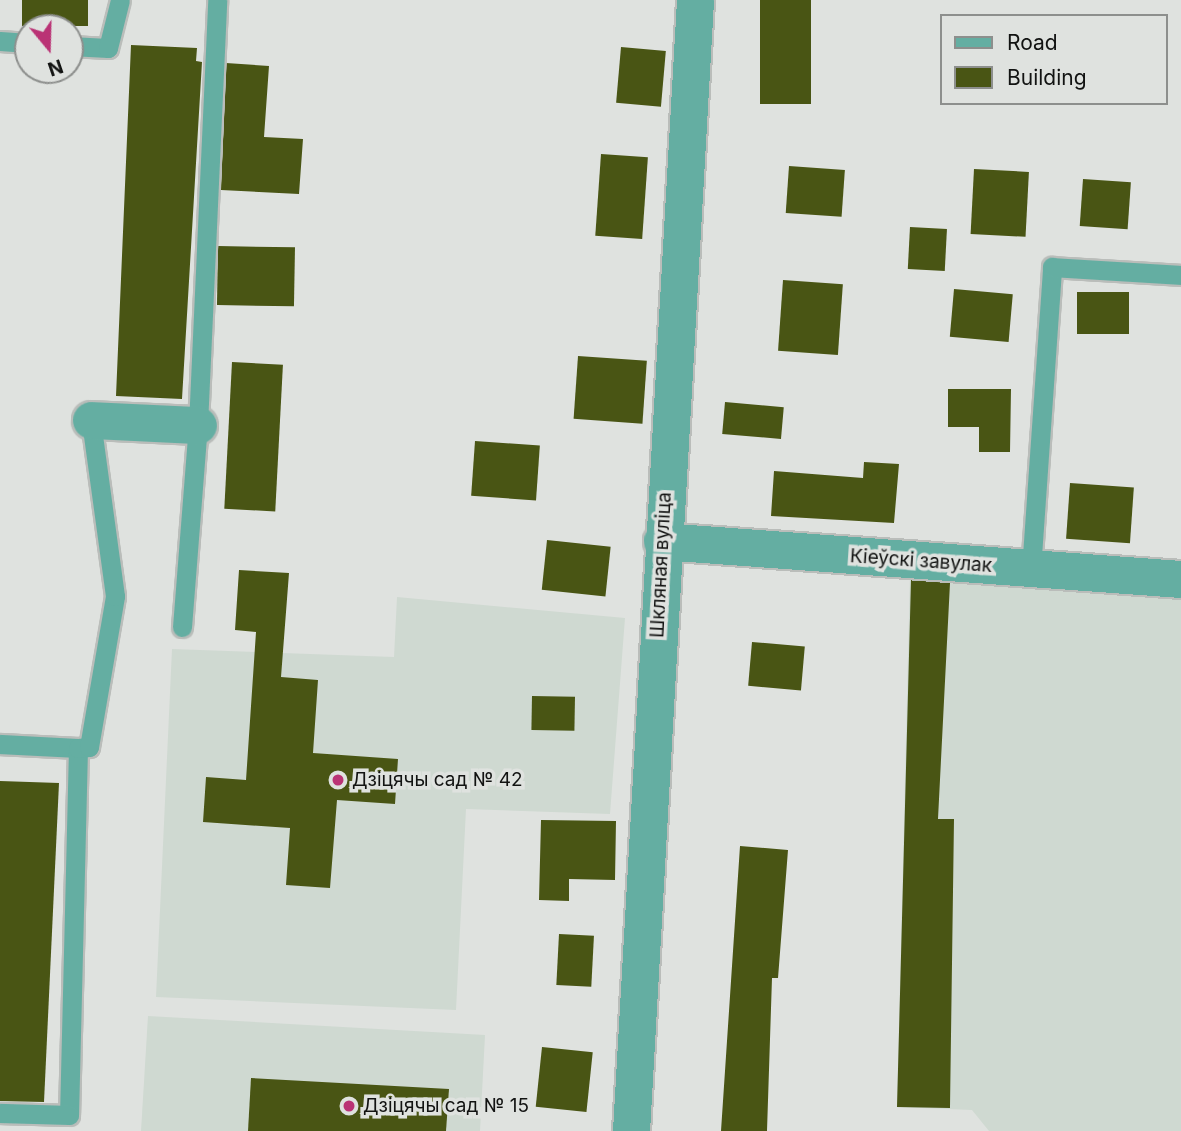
<!DOCTYPE html>
<meta charset="utf-8">
<style>
body{margin:0}
#map{position:relative;width:1181px;height:1131px;overflow:hidden;background:#dfe2df;font-family:Inter,sans-serif}
div>[style]{position:absolute}
[style*='--x']{left:calc(var(--x)*1px);top:calc(var(--y)*1px);width:calc(var(--w)*1px);rotate:calc(var(--a)*1deg)}
.built>*{inset:0;background:#cfd9d1}
.building>*{inset:0;background:#495514;transform-origin:0 0}
.roads{filter:drop-shadow(2px 0 #babdba) drop-shadow(-2px 0 #babdba) drop-shadow(0 2px #babdba) drop-shadow(0 -2px #babdba)}
.lane>*{height:19px;margin:-9.5px;padding:0 9.5px;transform-origin:9.5px;border-radius:9.5px;background:#64aea2}
.street>*{height:37px;margin:-18.5px;padding:0 18.5px;transform-origin:18.5px;border-radius:18.5px;background:#64aea2}
.dots>*{width:19px;height:19px;translate:-50% -50%;box-sizing:border-box;border:4px solid #dfe2df;border-radius:50%}
span{translate:-50% -50%;white-space:nowrap;text-align:center;line-height:1.15;-webkit-text-stroke:7px #dfe2df;paint-order:stroke}
.street-label{font-size:19px;color:#121312}
.poi-label{font-size:19px;color:#121312}
.left{translate:0 -50%;text-align:left}
.legend{position:absolute;left:940px;top:14px;width:228px;height:91px;box-sizing:border-box;background:#dfe2df;border:2px solid #8d8f8d;margin:0;padding:9px 12px;list-style:none;font-size:21px;color:#121312}
.legend li{display:flex;align-items:center;gap:14px;height:35px}
.legend b{width:35px;border:2px solid #8d8f8d}
.north{position:absolute;left:14px;top:14px;width:70px;height:70px;box-sizing:border-box;background:#dfe2df;border:2px solid #8d8f8d;border-radius:50%;rotate:161deg;font-size:19px;font-weight:700;line-height:28px;text-align:center;color:#121312}
.north::after{content:'';display:block;margin:auto;width:24px;height:32px;background:#ba3375;clip-path:polygon(50% 0,100% 100%,50% 72%,0 100%)}
</style>
<div id="map">
<div class="built">
<div style="clip-path:polygon(910px 575px,1181px 600px,1181px 1131px,989px 1131px,972px 1110px,897px 1107px)"></div>
<div style="clip-path:polygon(397px 597px,625px 618px,610px 814px,466px 809px,456px 1010px,156px 997px,172px 649px,394px 657px)"></div>
<div style="clip-path:polygon(148px 1016px,485px 1035px,480px 1131px,141px 1131px)"></div>
</div>
<div class="building">
<div style="left:22px;top:0;width:66px;height:26px"></div>
<div style="left:760px;top:0;width:51px;height:104px"></div>
<div style="clip-path:polygon(131px 45px,197px 48px,196px 61px,202px 62px,182px 399px,116px 396px)"></div>
<div style="left:621px;top:47px;width:45px;height:56px;rotate:5deg"></div>
<div style="clip-path:polygon(226px 63px,269px 66px,264px 137px,303px 139px,299px 194px,221px 190px)"></div>
<div style="left:601px;top:154px;width:47px;height:82px;rotate:4deg"></div>
<div style="left:789px;top:166px;width:56px;height:47px;rotate:4deg"></div>
<div style="left:974px;top:169px;width:55px;height:65px;rotate:3deg"></div>
<div style="left:1083px;top:179px;width:48px;height:47px;rotate:4deg"></div>
<div style="left:910px;top:227px;width:37px;height:42px;rotate:3deg"></div>
<div style="left:218px;top:246px;width:77px;height:59px;rotate:1deg"></div>
<div style="left:783px;top:280px;width:60px;height:71px;rotate:4deg"></div>
<div style="left:954px;top:289px;width:59px;height:48px;rotate:5deg"></div>
<div style="left:1077px;top:292px;width:52px;height:42px"></div>
<div style="left:578px;top:356px;width:69px;height:63px;rotate:4deg"></div>
<div style="left:232px;top:362px;width:51px;height:147px;rotate:3deg"></div>
<div style="clip-path:polygon(948px 389px,1011px 389px,1010px 452px,979px 452px,979px 427px,948px 427px)"></div>
<div style="left:725px;top:402px;width:59px;height:32px;rotate:5deg"></div>
<div style="left:475px;top:441px;width:65px;height:55px;rotate:4deg"></div>
<div style="clip-path:polygon(864px 462px,899px 464px,894px 523px,771px 516px,774px 471px,863px 478px)"></div>
<div style="left:1070px;top:483px;width:64px;height:56px;rotate:4deg"></div>
<div style="left:547px;top:540px;width:64px;height:50px;rotate:6deg"></div>
<div style="clip-path:polygon(239px 570px,289px 573px,281px 677px,318px 680px,313px 753px,398px 759px,395px 804px,337px 800px,330px 888px,286px 885px,290px 828px,203px 822px,206px 777px,246px 780px,256px 632px,235px 630px)"></div>
<div style="clip-path:polygon(911px 580px,950px 583px,938px 819px,954px 819px,950px 1108px,897px 1107px)"></div>
<div style="left:752px;top:642px;width:53px;height:44px;rotate:5deg"></div>
<div style="left:532px;top:696px;width:43px;height:34px;rotate:1deg"></div>
<div style="clip-path:polygon(0 781px,59px 783px,44px 1102px,0 1101px)"></div>
<div style="clip-path:polygon(541px 820px,616px 821px,615px 880px,569px 879px,569px 901px,539px 900px)"></div>
<div style="clip-path:polygon(740px 846px,788px 850px,778px 978px,772px 978px,767px 1131px,721px 1131px)"></div>
<div style="left:559px;top:934px;width:35px;height:51px;rotate:3deg"></div>
<div style="left:542px;top:1047px;width:51px;height:60px;rotate:6deg"></div>
<div style="clip-path:polygon(251px 1078px,449px 1089px,446px 1131px,248px 1131px)"></div>
</div>
<div class="roads">
<div class="lane">
<div style="--x:0;--y:41;--w:28;--a:4"></div>
<div style="--x:70;--y:46;--w:38;--a:3"></div>
<div style="--x:108;--y:48;--w:49;--a:-76"></div>
<div style="--x:1031;--y:570;--w:304;--a:-86"></div>
<div style="--x:1052;--y:267;--w:129;--a:3.5"></div>
<div style="--x:182;--y:627;--w:203;--a:-85.5"></div>
<div style="--x:198;--y:425;--w:425;--a:-87.4"></div>
<div style="--x:0;--y:744;--w:78;--a:2.9"></div>
<div style="--x:78;--y:748;--w:367;--a:91.4"></div>
<div style="--x:69;--y:1115;--w:69;--a:-178.3"></div>
<div style="--x:78;--y:748;--w:11;--a:-5"></div>
<div style="--x:89;--y:747;--w:153;--a:-80.2"></div>
<div style="--x:115;--y:596;--w:178;--a:-97.8"></div>
</div>
<div class="street">
<div style="--x:91;--y:420;--w:107;--a:2.7"></div>
<div style="--x:662;--y:541;--w:520;--a:4.19"></div>
<div style="--x:631;--y:1131;--w:1133;--a:-86.76"></div>
</div>
</div>
<div class="dots">
<div style="left:338px;top:780px;background:#ba3375"></div>
<div style="left:349px;top:1106px;background:#ba3375"></div>
</div>
<div class="street-label">
<span style="left:921px;top:561px;rotate:4deg">Кіеўскі завулак</span>
<span style="left:661px;top:565px;rotate:-87deg">Шкляная вуліца</span>
</div>
<div class="poi-label">
<span class="left" style="left:352px;top:780px">Дзіцячы сад № 42</span>
<span class="left" style="left:363px;top:1106px">Дзіцячы сад № 15</span>
</div>
<ul class="legend">
<li><b style="height:9px;background:#64aea2"></b>Road</li>
<li><b style="height:19px;background:#495514"></b>Building</li>
</ul>
<div class="north">N</div>
</div>
